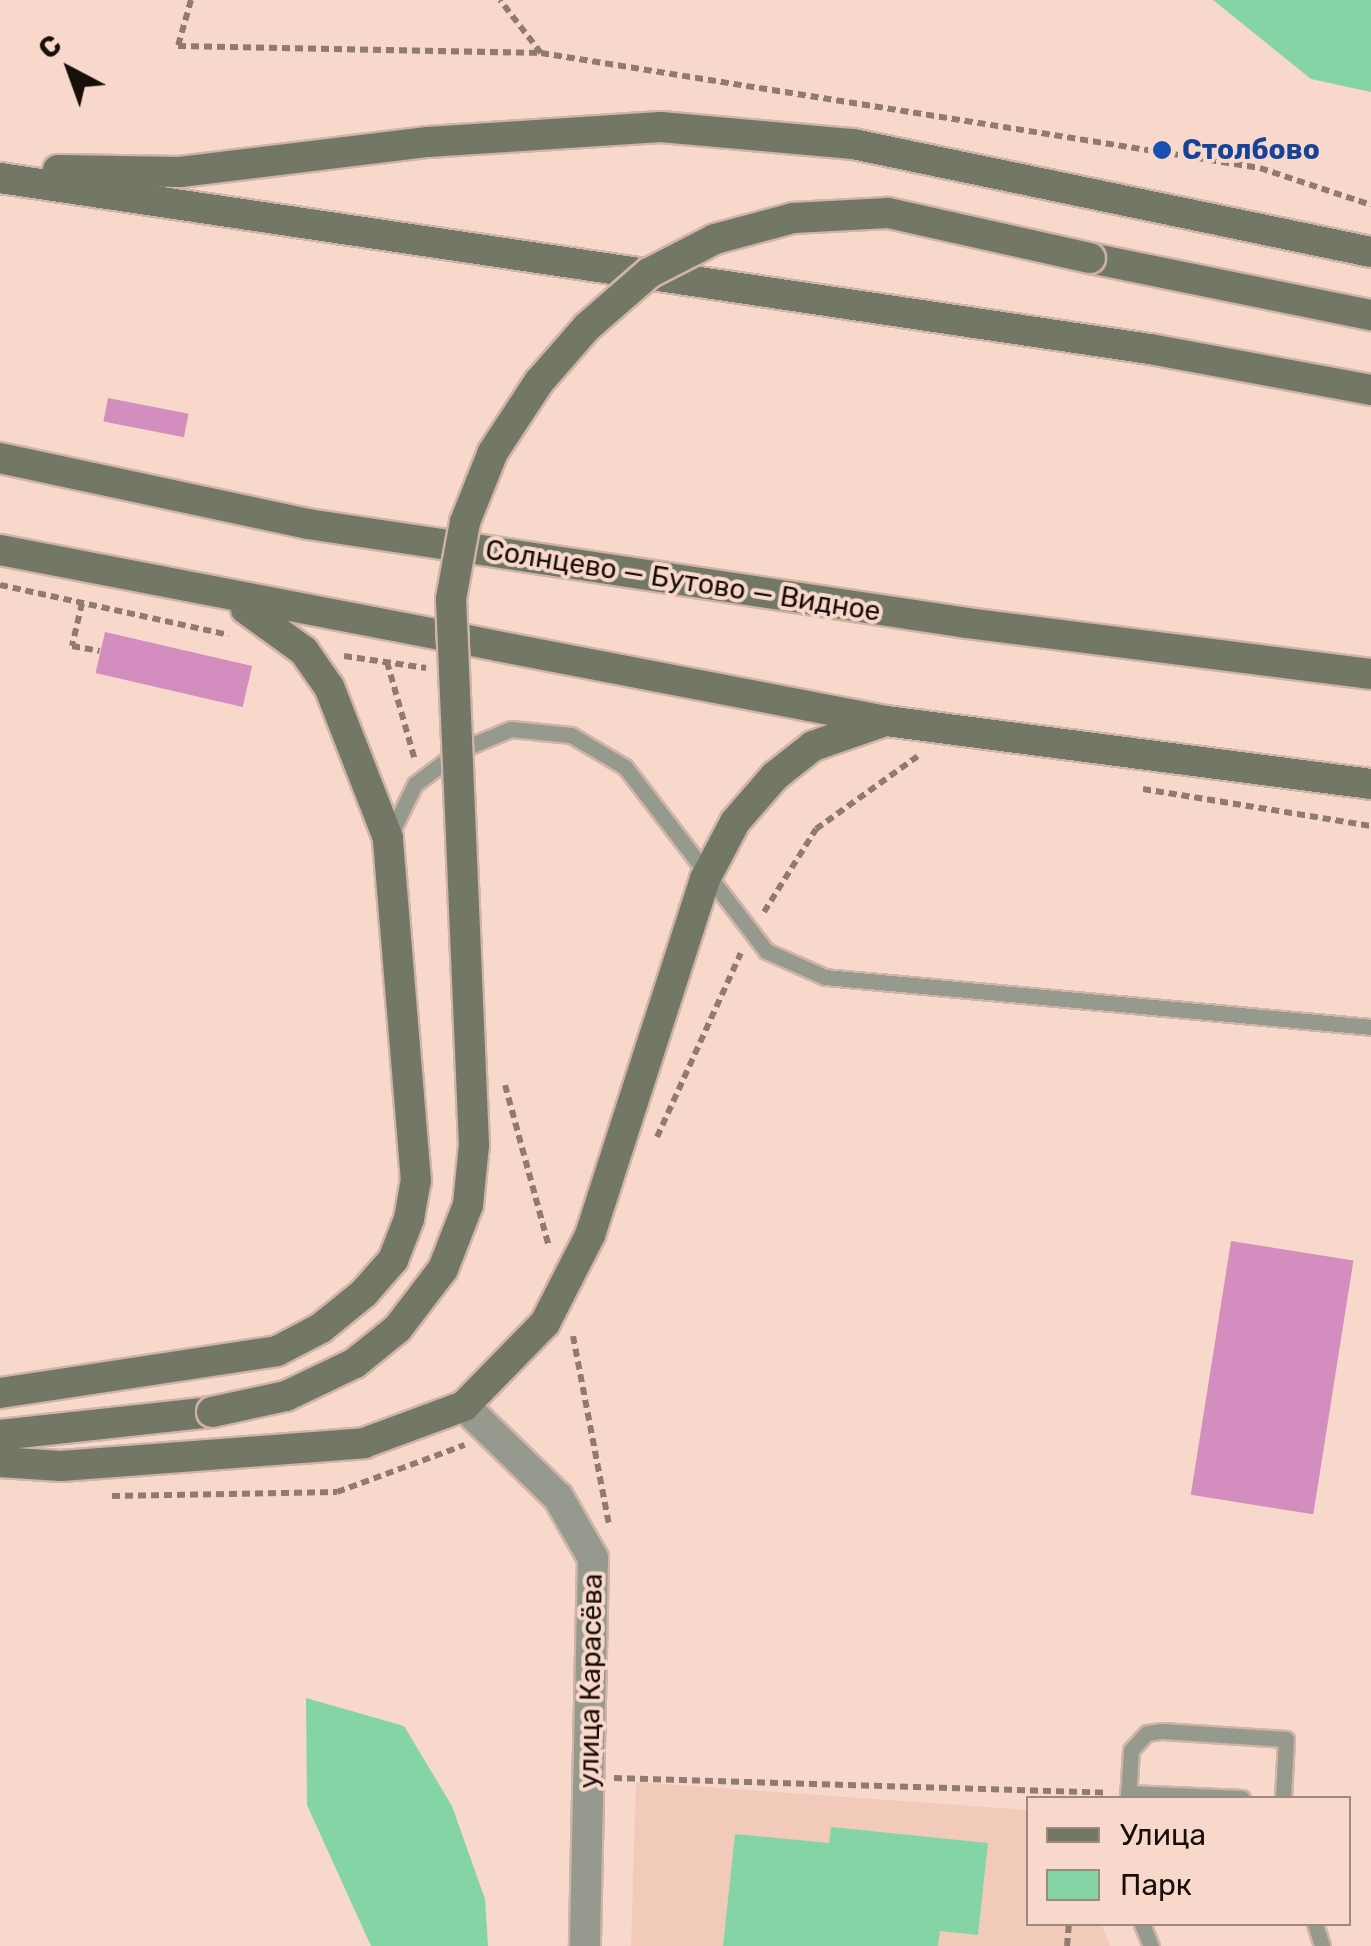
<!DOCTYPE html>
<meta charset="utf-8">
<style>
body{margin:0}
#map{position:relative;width:1371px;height:1946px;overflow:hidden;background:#f8d8ca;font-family:Rubik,sans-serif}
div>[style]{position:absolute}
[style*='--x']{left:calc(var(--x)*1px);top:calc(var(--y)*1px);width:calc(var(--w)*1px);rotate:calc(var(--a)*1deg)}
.built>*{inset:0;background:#f1cab9}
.green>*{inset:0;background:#85d4a5}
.building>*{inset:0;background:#d38dbf;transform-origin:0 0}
.path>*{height:6px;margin-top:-3px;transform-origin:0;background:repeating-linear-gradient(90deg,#917b71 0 8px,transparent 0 13px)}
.roads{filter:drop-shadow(2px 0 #d0b4a7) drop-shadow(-2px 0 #d0b4a7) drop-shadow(0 2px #d0b4a7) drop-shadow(0 -2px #d0b4a7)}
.lane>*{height:15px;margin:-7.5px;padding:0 7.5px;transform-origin:7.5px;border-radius:7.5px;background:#96998d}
.street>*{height:30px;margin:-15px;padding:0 15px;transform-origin:15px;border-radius:15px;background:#96998d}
.secondary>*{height:30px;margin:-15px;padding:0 15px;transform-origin:15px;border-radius:15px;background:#737765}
.bridges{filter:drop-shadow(2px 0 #d0b4a7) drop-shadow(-2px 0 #d0b4a7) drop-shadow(0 2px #d0b4a7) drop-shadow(0 -2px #d0b4a7)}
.secondary-bridge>*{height:30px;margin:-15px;padding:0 15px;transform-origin:15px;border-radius:15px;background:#737765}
.dots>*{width:28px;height:28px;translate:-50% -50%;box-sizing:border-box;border:5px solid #f8d8ca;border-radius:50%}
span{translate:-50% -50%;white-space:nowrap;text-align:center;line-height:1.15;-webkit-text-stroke:8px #f8d8ca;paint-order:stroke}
.transit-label{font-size:28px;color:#164399;font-weight:700}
.left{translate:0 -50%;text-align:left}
.street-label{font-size:28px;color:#190f0a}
.legend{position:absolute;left:1026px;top:1796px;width:325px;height:130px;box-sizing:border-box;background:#f8d8ca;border:2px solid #9f887d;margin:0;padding:12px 18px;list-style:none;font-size:30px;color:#190f0a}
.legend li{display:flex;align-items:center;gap:20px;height:50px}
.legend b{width:50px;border:2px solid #9f887d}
.north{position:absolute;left:20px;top:20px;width:100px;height:100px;-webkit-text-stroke:8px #f8d8ca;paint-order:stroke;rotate:319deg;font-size:28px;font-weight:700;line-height:40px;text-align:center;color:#190f0a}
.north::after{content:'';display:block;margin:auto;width:35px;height:45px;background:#190f0a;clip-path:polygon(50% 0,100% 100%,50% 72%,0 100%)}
</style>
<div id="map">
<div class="built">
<div style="clip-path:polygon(636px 1782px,1028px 1810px,1028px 1924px,1101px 1924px,1110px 1946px,631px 1946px)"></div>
</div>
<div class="green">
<div style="clip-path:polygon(1213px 0,1371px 0,1371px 92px,1311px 79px)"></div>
<div style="clip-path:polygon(306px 1698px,404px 1726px,452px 1806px,485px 1899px,488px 1946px,371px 1946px,307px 1805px)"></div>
<div style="clip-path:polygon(831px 1827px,988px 1843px,978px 1935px,940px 1931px,938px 1946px,723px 1946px,735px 1834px,829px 1843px)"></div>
</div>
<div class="building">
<div style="left:108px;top:398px;width:82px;height:24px;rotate:11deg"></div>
<div style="left:105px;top:632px;width:151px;height:42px;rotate:13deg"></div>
<div style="left:1231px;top:1241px;width:124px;height:257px;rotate:9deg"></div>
</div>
<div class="path">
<div style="--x:191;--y:0;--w:48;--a:105.8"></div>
<div style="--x:178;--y:46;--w:363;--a:1.1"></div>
<div style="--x:541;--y:53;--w:67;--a:-127.7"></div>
<div style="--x:541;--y:53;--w:728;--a:9.09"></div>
<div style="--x:1260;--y:168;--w:117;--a:18.4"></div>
<div style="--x:0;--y:585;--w:234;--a:12.3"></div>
<div style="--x:82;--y:603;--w:44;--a:103.1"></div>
<div style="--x:72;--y:646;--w:28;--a:10"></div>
<div style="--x:344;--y:656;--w:83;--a:8.3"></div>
<div style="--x:387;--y:662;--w:102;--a:74.1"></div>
<div style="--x:1143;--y:789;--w:231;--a:9.2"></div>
<div style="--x:764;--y:912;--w:98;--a:-57.9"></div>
<div style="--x:816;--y:829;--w:125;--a:-35.6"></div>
<div style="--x:505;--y:1085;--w:168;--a:74.8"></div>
<div style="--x:657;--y:1137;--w:202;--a:-65.5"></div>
<div style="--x:573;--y:1336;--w:192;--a:79.2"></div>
<div style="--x:112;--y:1496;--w:225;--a:-1"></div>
<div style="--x:337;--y:1492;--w:136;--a:-20.2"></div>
<div style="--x:614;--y:1778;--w:493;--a:1.7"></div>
<div style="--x:1067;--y:1946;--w:22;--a:-85"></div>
</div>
<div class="roads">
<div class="lane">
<div style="--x:390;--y:835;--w:57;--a:-63.9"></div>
<div style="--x:415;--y:784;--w:56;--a:-37.1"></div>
<div style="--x:460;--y:750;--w:55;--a:-22.4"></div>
<div style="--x:511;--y:729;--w:60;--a:5.7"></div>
<div style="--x:571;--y:735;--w:63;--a:30.7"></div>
<div style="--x:625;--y:767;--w:232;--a:52.5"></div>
<div style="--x:766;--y:951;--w:64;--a:23.8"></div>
<div style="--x:825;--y:977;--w:548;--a:5.23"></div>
<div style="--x:1128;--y:1793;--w:114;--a:2.5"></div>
<div style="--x:1128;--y:1798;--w:48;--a:-86.4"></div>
<div style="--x:1131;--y:1750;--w:23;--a:-47"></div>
<div style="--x:1147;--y:1733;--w:15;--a:-8"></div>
<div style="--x:1162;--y:1731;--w:124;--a:3.7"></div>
<div style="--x:1286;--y:1739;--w:59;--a:92.9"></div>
<div style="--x:1142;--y:1924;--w:24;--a:68"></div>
<div style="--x:1315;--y:1924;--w:23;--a:72"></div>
</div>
<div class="street">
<div style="--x:464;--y:1406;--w:131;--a:44.1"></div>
<div style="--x:558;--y:1497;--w:70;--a:60.2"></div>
<div style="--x:593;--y:1558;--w:388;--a:91.2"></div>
</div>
<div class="secondary">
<div style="--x:58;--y:170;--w:122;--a:0.9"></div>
<div style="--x:180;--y:172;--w:250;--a:-6.9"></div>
<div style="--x:428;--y:142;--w:233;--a:-3.7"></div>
<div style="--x:661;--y:127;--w:193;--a:5.1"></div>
<div style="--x:853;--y:144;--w:529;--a:11.78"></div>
<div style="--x:0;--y:178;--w:1163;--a:8.46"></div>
<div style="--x:1150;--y:349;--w:225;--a:10.5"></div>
<div style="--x:1090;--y:258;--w:287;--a:11.5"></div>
<div style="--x:0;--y:458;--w:315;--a:12.1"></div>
<div style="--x:308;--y:524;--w:666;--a:8.54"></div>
<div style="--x:967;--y:623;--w:407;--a:7.2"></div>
<div style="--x:0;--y:550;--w:902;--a:10.92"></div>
<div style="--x:886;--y:721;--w:489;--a:7.4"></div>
<div style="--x:0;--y:1393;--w:280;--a:-8.6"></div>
<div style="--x:277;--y:1351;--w:50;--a:-27.6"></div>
<div style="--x:321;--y:1328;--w:55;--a:-39.1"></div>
<div style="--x:364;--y:1293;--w:44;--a:-48.7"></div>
<div style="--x:393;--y:1260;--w:44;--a:-68.7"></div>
<div style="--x:409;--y:1219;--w:39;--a:-80"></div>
<div style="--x:416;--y:1181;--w:344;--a:-94.7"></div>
<div style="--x:388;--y:838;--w:162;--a:-111.3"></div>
<div style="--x:329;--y:687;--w:44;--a:-124.8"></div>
<div style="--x:304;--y:651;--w:72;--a:-144.1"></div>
<div style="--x:0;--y:1435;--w:213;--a:-6.2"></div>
<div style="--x:0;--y:1462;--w:61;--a:3.8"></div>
<div style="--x:61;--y:1466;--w:304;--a:-4.3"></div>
<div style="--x:364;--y:1443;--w:107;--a:-20.3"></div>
<div style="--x:464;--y:1406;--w:116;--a:-45.7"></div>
<div style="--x:545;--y:1323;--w:99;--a:-62.9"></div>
<div style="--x:590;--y:1235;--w:374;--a:-72.1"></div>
<div style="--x:705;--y:879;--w:64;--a:-62.2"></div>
<div style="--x:735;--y:822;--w:61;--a:-49"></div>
<div style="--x:775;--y:776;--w:48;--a:-38.3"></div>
<div style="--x:813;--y:746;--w:73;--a:-19.2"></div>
</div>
</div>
<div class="bridges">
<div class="secondary-bridge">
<div style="--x:212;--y:1412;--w:76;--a:-12.2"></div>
<div style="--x:286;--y:1396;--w:76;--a:-25.6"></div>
<div style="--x:355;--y:1363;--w:55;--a:-39.1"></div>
<div style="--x:398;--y:1328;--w:74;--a:-52.7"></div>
<div style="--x:443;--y:1269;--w:69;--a:-68.7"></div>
<div style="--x:468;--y:1205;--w:60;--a:-84.3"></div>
<div style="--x:474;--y:1145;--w:546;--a:-92.41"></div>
<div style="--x:451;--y:599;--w:78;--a:-79.7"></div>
<div style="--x:465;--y:522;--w:75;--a:-68.2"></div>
<div style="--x:493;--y:452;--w:84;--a:-56.7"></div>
<div style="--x:539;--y:382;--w:73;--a:-48.9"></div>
<div style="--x:587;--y:327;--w:82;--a:-41.1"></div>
<div style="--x:649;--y:273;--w:74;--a:-27.3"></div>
<div style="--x:715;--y:239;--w:81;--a:-15.1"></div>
<div style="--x:793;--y:218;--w:95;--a:-3"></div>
<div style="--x:888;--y:213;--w:207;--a:12.6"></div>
</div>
</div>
<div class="dots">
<div style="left:1162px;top:150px;background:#1a4fb4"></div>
</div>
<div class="transit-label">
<span class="left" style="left:1182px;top:150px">Столбово</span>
</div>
<div class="street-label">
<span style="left:683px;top:581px;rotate:9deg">Солнцево — Бутово — Видное</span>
<span style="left:591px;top:1681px;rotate:-89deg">улица Карасёва</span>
</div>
<ul class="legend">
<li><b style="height:12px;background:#737765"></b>Улица</li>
<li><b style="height:28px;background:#85d4a5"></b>Парк</li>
</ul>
<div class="north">С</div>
</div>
